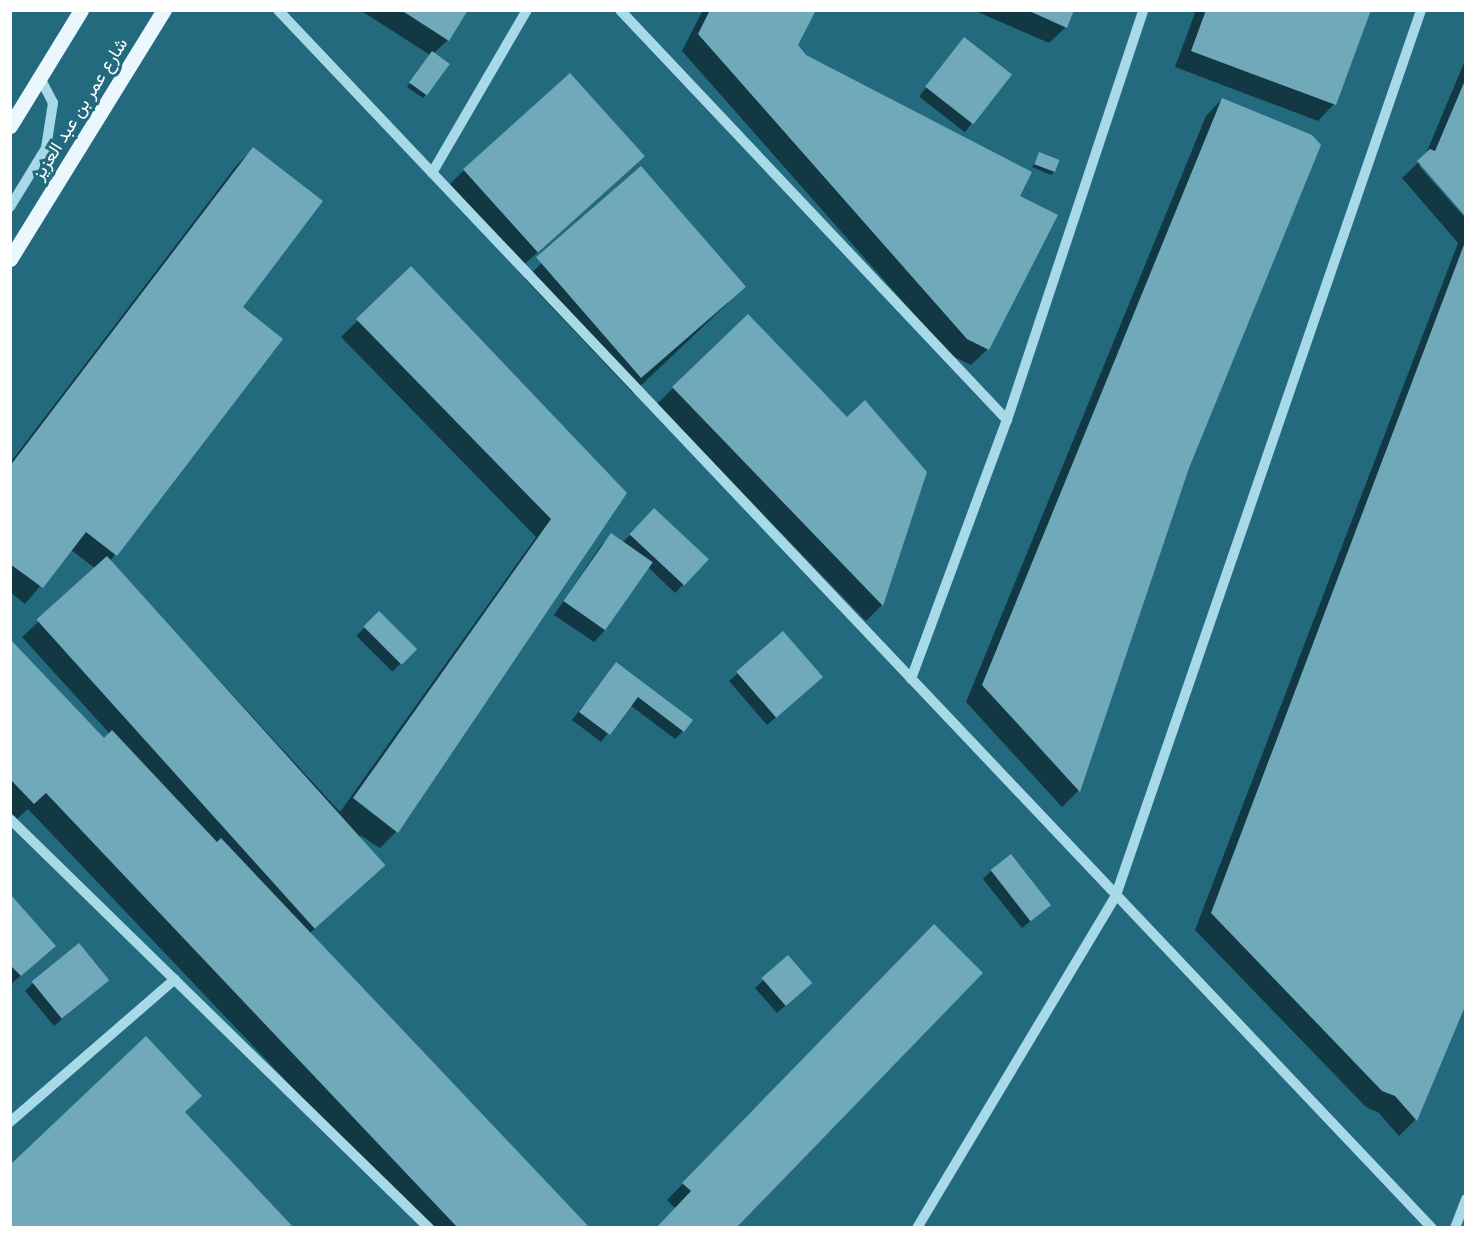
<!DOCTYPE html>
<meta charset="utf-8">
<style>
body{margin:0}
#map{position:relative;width:1476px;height:1238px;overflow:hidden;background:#236a7f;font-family:Karla,Vazirmatn,sans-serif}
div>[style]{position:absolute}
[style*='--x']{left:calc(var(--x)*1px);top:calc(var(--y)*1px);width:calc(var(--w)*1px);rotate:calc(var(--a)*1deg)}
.shadow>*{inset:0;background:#0007;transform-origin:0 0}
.building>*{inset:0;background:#70aaba;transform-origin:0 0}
.minor>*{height:10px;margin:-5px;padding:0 5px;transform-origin:5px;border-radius:5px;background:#a8d9e7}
.major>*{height:15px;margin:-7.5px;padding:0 7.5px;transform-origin:7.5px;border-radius:7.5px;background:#eaf8fd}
span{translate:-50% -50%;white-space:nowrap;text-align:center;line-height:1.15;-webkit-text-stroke:6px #236a7f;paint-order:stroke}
.street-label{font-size:18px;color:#fff}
.frame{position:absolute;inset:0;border:12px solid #fff;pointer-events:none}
</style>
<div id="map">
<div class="shadow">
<div style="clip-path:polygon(360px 10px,466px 10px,448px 40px,433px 54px,426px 95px,423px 98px,407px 87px,430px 55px)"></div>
<div style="clip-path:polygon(703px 10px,814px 10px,796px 45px,805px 56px,1018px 196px,988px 349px,971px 365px,950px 355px,682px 51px)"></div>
<div style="clip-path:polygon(973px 10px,1072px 10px,1066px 27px,1049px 43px)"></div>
<div style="clip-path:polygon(1196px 10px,1369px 10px,1334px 104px,1318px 121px,1175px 67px)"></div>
<div style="left:964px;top:39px;width:58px;height:73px;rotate:38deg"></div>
<div style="clip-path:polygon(1466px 58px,1466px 215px,1421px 163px,1419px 166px,1466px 219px,1466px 1000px,1415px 1120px,1399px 1136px,1379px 1113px,1366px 1107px,1195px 930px,1458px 243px,1402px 178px,1425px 156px)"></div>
<div style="clip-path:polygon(1222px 99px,1188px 468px,1078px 791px,1062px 807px,966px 702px,1206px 116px)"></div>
<div style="clip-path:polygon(253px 149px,240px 307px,281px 339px,110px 561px,340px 812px,536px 537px,341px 337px,411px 268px,625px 493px,396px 832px,380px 848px,360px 835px,369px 879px,309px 934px,588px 1228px,426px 1228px,28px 809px,17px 819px,10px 812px,10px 642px,104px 740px,110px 734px,22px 637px,96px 569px,71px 550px,25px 604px,10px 592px,10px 463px,236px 166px)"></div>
<div style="clip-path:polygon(1040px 154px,1055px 171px,1051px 175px,1032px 167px)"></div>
<div style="clip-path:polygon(641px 168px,728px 303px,633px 393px,525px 279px)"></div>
<div style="clip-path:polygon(464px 170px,626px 173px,520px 268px,448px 186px)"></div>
<div style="clip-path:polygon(673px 388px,925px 472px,882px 605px,866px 621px,657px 404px)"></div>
<div style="clip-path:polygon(654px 510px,707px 560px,675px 593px,648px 567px,606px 629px,594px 642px,554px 615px,599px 548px,611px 535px,622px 543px)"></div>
<div style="left:379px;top:613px;width:51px;height:32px;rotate:45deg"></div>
<div style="clip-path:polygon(783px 633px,813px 685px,767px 725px,729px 681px)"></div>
<div style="clip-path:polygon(616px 664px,683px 731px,675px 739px,630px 705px,601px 742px,572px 720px)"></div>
<div style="clip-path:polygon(991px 871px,1049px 905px,1022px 928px,983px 879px)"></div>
<div style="clip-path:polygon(10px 896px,41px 958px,10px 985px)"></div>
<div style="clip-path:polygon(917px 943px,676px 1209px,667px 1200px)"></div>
<div style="clip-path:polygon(788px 957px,802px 991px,777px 1013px,755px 988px)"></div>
<div style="clip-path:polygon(33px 983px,99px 988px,54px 1026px,25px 991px)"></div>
</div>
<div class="building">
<div style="clip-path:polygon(401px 10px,468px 10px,449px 41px)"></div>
<div style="clip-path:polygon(710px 10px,816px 10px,798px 45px,806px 55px,1032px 172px,1020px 196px,1058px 215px,989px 350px,967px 339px,698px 34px)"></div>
<div style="clip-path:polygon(1027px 10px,1074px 10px,1067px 28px)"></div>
<div style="clip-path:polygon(1206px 10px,1371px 10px,1336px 105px,1191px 51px)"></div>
<div style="left:964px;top:37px;width:61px;height:63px;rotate:38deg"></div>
<div style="left:432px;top:51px;width:22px;height:39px;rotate:36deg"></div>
<div style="left:570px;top:73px;width:112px;height:144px;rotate:48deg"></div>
<div style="clip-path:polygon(1466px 78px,1466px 217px,1417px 161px,1430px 149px,1435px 151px)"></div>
<div style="clip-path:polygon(1222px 98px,1312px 135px,1321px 145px,1189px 468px,1080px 792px,982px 685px)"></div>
<div style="clip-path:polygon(253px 147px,323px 201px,243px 307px,283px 339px,117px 556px,86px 532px,43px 588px,10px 564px,10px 466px)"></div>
<div style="left:1039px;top:152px;width:22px;height:13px;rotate:21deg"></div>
<div style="left:641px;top:166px;width:160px;height:139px;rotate:49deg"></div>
<div style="clip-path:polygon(1465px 242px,1466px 1004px,1417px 1121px,1395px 1096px,1382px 1091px,1211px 913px)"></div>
<div style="clip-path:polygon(411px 266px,627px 493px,398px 833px,353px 798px,551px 519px,356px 319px)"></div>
<div style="clip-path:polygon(748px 314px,847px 417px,865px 400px,927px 472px,883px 606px,672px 387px)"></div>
<div style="left:654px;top:508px;width:75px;height:36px;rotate:43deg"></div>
<div style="left:611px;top:533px;width:51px;height:83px;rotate:35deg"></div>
<div style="left:107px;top:556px;width:416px;height:95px;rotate:48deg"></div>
<div style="left:379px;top:611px;width:54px;height:22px;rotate:45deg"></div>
<div style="left:783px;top:631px;width:61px;height:62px;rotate:49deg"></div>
<div style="clip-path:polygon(10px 639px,104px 738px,112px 730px,217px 842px,221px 838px,590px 1228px,458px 1228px,46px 793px,34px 804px,10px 779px)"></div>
<div style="clip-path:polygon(616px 662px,693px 720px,684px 732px,638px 697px,610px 735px,579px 712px)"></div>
<div style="left:1011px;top:854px;width:65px;height:26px;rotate:52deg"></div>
<div style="clip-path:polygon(10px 894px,56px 946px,21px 976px,10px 965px)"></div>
<div style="clip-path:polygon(934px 924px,983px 973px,736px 1228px,656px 1228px,691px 1191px,682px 1183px)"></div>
<div style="left:79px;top:943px;width:48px;height:61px;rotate:51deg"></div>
<div style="left:788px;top:955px;width:37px;height:35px;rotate:49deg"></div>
<div style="clip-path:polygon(146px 1036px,202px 1096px,185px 1112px,294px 1228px,10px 1228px,10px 1165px)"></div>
</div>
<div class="minor">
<div style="--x:278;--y:10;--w:1678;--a:46.55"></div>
<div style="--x:620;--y:10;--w:564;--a:46.65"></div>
<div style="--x:432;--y:173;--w:189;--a:-59.8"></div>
<div style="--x:10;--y:207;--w:69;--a:-58.6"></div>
<div style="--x:46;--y:148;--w:46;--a:-81.2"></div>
<div style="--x:53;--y:103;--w:28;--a:-117"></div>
<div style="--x:911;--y:679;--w:276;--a:-69.7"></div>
<div style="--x:1007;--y:420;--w:432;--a:-71.6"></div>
<div style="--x:10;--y:819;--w:586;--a:44.31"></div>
<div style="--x:10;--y:1122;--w:218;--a:-40.9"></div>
<div style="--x:917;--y:1228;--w:388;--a:-59.1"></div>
<div style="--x:1116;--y:895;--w:936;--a:-70.98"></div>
<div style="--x:1455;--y:1228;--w:31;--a:-69"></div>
</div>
<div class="major">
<div style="--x:10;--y:126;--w:136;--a:-58.5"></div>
<div style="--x:10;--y:259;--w:293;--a:-58.3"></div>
</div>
<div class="street-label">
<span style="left:80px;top:109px;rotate:-58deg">شارع عمر بن عبد العزيز</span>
</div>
<div class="frame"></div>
</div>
